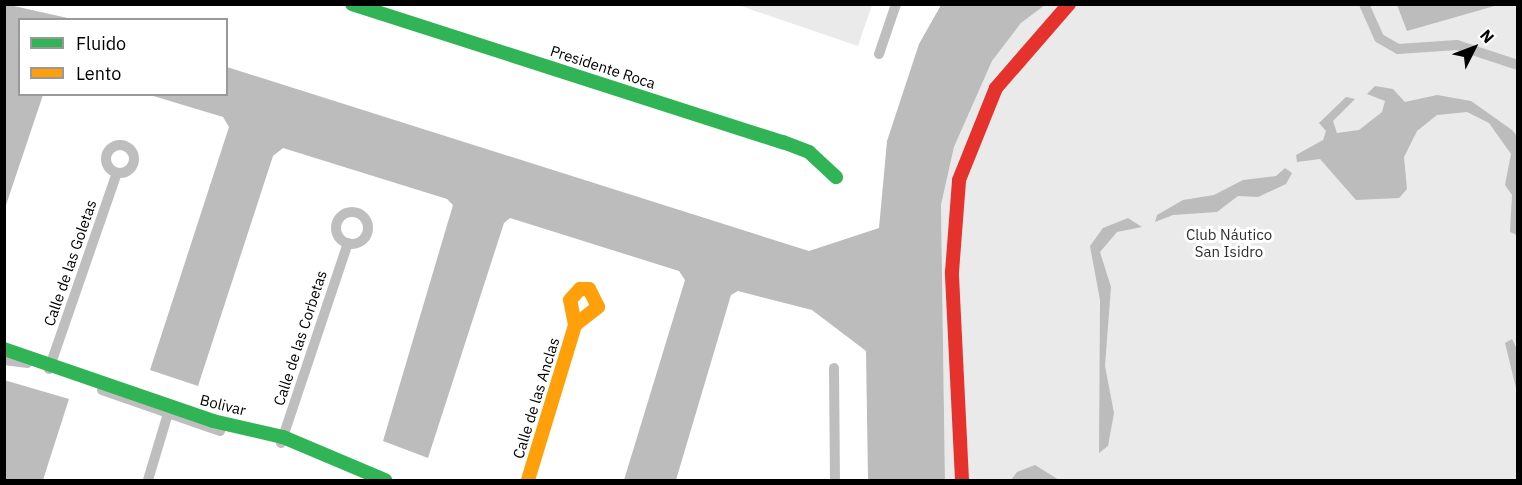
<!DOCTYPE html>
<meta charset="utf-8">
<style>
body{margin:0}
#map{position:relative;width:1522px;height:485px;overflow:hidden;background:#fff;font-family:"IBM Plex Sans",sans-serif}
div>[style]{position:absolute}
[style*='--x']{left:calc(var(--x)*1px);top:calc(var(--y)*1px);width:calc(var(--w)*1px);rotate:calc(var(--a)*1deg)}
.green>*{inset:0;background:#eaeaea}
.water>*{inset:0;background:#bcbcbc}
.street>*{height:10px;margin:-5px;padding:0 5px;transform-origin:5px;border-radius:5px;background:#bebebe}
.street>.ring{margin:-5px;padding:0;box-sizing:content-box;background:none;border:10px solid #bebebe;border-radius:50%}
.fast>*{height:14px;margin:-7px;padding:0 7px;transform-origin:7px;border-radius:7px;background:#30b455}
.slow>*{height:14px;margin:-7px;padding:0 7px;transform-origin:7px;border-radius:7px;background:#ff9f0a}
.jam>*{height:14px;margin:-7px;padding:0 7px;transform-origin:7px;border-radius:7px;background:#e5322d}
span{translate:-50% -50%;white-space:nowrap;text-align:center;line-height:1.15;-webkit-text-stroke:6px #fff;paint-order:stroke}
.street-label{font-size:15px;color:#000}
.park-label{font-size:15px;color:#2f2f2f}
.frame{position:absolute;inset:0;border:6px solid #000;pointer-events:none}
.legend{position:absolute;left:18px;top:18px;width:210px;height:78px;box-sizing:border-box;background:#fff;border:2px solid #999;margin:0;padding:8px 10px;list-style:none;font-size:18px;color:#000}
.legend li{display:flex;align-items:center;gap:12px;height:30px}
.legend b{width:30px;border:2px solid #999}
.north{position:absolute;left:1444px;top:18px;width:60px;height:60px;-webkit-text-stroke:4px #fff;paint-order:stroke;rotate:48deg;font-size:16px;font-weight:700;line-height:24px;text-align:center;color:#000}
.north::after{content:'';display:block;margin:auto;width:21px;height:27px;background:#000;clip-path:polygon(50% 0,100% 100%,50% 72%,0 100%)}
</style>
<div id="map">
<div class="green">
<div style="clip-path:polygon(1045px 4px,1517px 5px,1517px 480px,945px 480px,941px 205px,954px 147px,992px 61px,1021px 23px)"></div>
<div style="clip-path:polygon(738px 5px,872px 4px,872px 5px,858px 46px)"></div>
</div>
<div class="water">
<div style="clip-path:polygon(5px 4px,72px 19px,20px 20px,20px 94px,43px 95px,5px 208px)"></div>
<div style="clip-path:polygon(941px 5px,1045px 5px,1021px 23px,992px 61px,954px 147px,941px 205px,945px 480px,868px 480px,866px 351px,812px 310px,738px 291px,731px 295px,676px 480px,624px 480px,685px 280px,679px 271px,510px 218px,504px 223px,428px 458px,383px 441px,453px 205px,447px 199px,283px 148px,273px 156px,198px 386px,150px 370px,229px 127px,223px 117px,150px 95px,226px 94px,227px 67px,809px 251px,879px 228px,887px 141px,919px 44px)"></div>
<div style="clip-path:polygon(1397px 5px,1498px 5px,1407px 31px)"></div>
<div style="clip-path:polygon(1375px 86px,1393px 89px,1405px 102px,1437px 95px,1471px 101px,1512px 130px,1517px 136px,1517px 235px,1510px 232px,1512px 195px,1505px 185px,1511px 154px,1489px 123px,1467px 112px,1437px 115px,1417px 131px,1404px 157px,1407px 189px,1399px 198px,1356px 200px,1320px 159px,1297px 162px,1296px 155px,1323px 140px,1326px 131px,1319px 123px,1346px 97px,1355px 99px,1333px 121px,1337px 133px,1359px 130px,1382px 112px,1385px 101px,1367px 94px)"></div>
<div style="clip-path:polygon(1285px 168px,1292px 173px,1286px 184px,1258px 197px,1238px 196px,1217px 212px,1173px 215px,1155px 222px,1157px 215px,1183px 200px,1214px 195px,1243px 180px,1276px 176px)"></div>
<div style="clip-path:polygon(1128px 218px,1142px 227px,1117px 232px,1100px 252px,1111px 287px,1105px 366px,1114px 413px,1108px 446px,1099px 453px,1100px 300px,1090px 246px,1103px 228px)"></div>
<div style="clip-path:polygon(1512px 339px,1517px 349px,1517px 392px,1505px 343px)"></div>
<div style="clip-path:polygon(4px 380px,69px 399px,43px 480px,5px 480px)"></div>
<div style="clip-path:polygon(1035px 465px,1059px 480px,1011px 480px,1017px 472px)"></div>
</div>
<div class="street">
<div style="--x:1364;--y:4;--w:37;--a:66"></div>
<div style="--x:1379;--y:38;--w:22;--a:30"></div>
<div style="--x:1398;--y:49;--w:59;--a:-3.9"></div>
<div style="--x:1457;--y:45;--w:64;--a:18.2"></div>
<div style="--x:879;--y:54;--w:53;--a:-71.2"></div>
<div class="ring" style="left:106px;top:145px;width:18px;height:18px"></div>
<div class="ring" style="left:336px;top:212px;width:22px;height:22px"></div>
<div style="--x:4;--y:360;--w:24;--a:7"></div>
<div style="--x:834;--y:368;--w:112;--a:89.5"></div>
<div style="--x:49;--y:369;--w:207;--a:-70.9"></div>
<div style="--x:102;--y:390;--w:125;--a:19.2"></div>
<div style="--x:281;--y:443;--w:211;--a:-71.5"></div>
<div style="--x:148;--y:480;--w:73;--a:-73.3"></div>
</div>
<div class="fast">
<div style="--x:352;--y:4;--w:453;--a:17.8"></div>
<div style="--x:783;--y:142;--w:28;--a:21"></div>
<div style="--x:809;--y:152;--w:37;--a:43"></div>
<div style="--x:4;--y:349;--w:221;--a:19"></div>
<div style="--x:213;--y:421;--w:72;--a:12.9"></div>
<div style="--x:283;--y:437;--w:111;--a:22.9"></div>
</div>
<div class="slow">
<div style="--x:528;--y:480;--w:162;--a:-73.1"></div>
<div style="--x:575;--y:325;--w:25;--a:-101"></div>
<div style="--x:570;--y:300;--w:15;--a:-48"></div>
<div style="--x:580;--y:289;--w:9;--a:0"></div>
<div style="--x:589;--y:289;--w:20;--a:63"></div>
<div style="--x:598;--y:307;--w:29;--a:142"></div>
</div>
<div class="jam">
<div style="--x:962;--y:480;--w:208;--a:-92.8"></div>
<div style="--x:952;--y:272;--w:92;--a:-85.6"></div>
<div style="--x:959;--y:180;--w:99;--a:-68.1"></div>
<div style="--x:996;--y:88;--w:111;--a:-49"></div>
</div>
<div class="street-label">
<span style="left:603px;top:67px;rotate:18deg">Presidente Roca</span>
<span style="left:70px;top:263px;rotate:-71deg">Calle de las Goletas</span>
<span style="left:300px;top:338px;rotate:-72deg">Calle de las Corbetas</span>
<span style="left:536px;top:398px;rotate:-73deg">Calle de las Anclas</span>
<span style="left:223px;top:405px;rotate:14deg">Bolivar</span>
</div>
<div class="park-label">
<span style="left:1229px;top:243px">Club Náutico<br>San Isidro</span>
</div>
<div class="frame"></div>
<ul class="legend">
<li><b style="height:8px;background:#30b455"></b>Fluido</li>
<li><b style="height:8px;background:#ff9f0a"></b>Lento</li>
</ul>
<div class="north">N</div>
</div>
